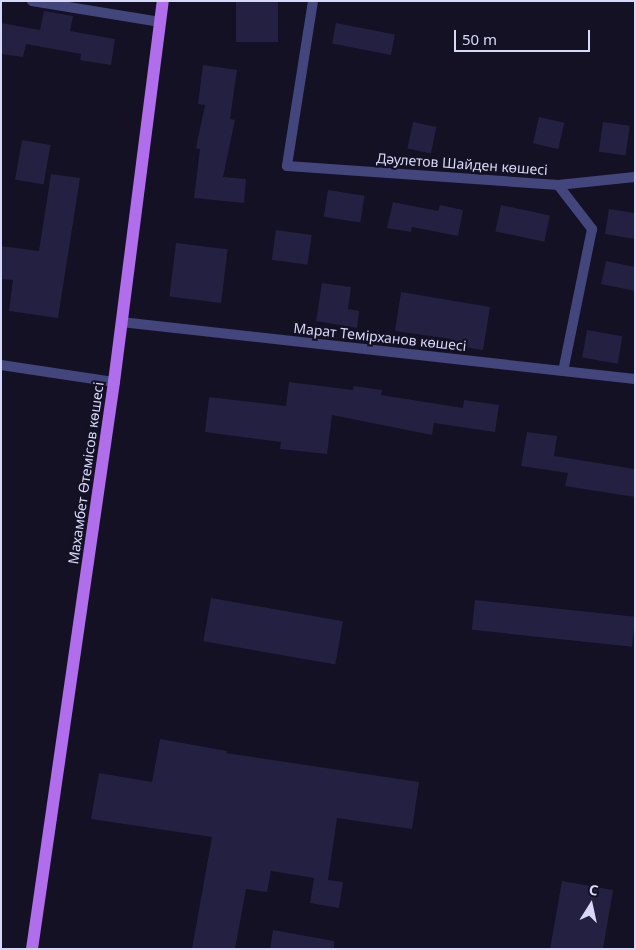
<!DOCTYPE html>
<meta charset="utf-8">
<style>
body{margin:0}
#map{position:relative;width:636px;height:950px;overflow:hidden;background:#131123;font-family:"Noto Sans",sans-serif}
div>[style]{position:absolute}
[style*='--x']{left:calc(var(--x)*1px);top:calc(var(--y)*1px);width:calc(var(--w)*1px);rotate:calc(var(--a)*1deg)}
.building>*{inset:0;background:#232041;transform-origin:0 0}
.minor>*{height:10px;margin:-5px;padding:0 5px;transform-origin:5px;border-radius:5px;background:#42467c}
.tertiary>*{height:10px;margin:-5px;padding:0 5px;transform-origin:5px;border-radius:5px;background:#42467c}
.primary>*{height:12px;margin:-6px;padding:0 6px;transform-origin:6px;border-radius:6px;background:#b06dec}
span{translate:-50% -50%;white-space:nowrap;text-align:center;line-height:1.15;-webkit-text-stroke:4.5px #131123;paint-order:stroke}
.street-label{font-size:14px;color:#d8d8fa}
.frame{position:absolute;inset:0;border:2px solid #d8d8fa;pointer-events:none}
.north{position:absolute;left:566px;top:880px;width:50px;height:50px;-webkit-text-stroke:4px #131123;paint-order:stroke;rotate:10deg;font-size:14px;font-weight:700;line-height:20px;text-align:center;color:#d8d8fa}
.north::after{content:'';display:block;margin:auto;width:18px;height:22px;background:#d8d8fa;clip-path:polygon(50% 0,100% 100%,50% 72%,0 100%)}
.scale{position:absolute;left:454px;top:30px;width:136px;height:22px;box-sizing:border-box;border:2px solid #d8d8fa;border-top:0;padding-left:6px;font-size:15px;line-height:18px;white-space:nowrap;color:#d8d8fa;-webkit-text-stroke:4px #131123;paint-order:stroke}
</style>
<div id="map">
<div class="building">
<div style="left:236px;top:1px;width:42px;height:41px"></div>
<div style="clip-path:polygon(44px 11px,73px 16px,70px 31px,115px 39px,111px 65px,80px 60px,81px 54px,26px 44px,23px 57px,1px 54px,1px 23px,40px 30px)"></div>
<div style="left:336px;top:23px;width:60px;height:21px;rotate:11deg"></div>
<div style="clip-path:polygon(203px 65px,237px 70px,230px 119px,235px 120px,223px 177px,246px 179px,244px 203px,194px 198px,200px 149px,196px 148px,205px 105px,198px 104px)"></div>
<div style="left:539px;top:117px;width:26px;height:27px;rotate:13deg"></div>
<div style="left:413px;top:122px;width:24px;height:27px;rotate:12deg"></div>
<div style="left:603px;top:122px;width:27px;height:30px;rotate:8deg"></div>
<div style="left:22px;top:140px;width:29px;height:40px;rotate:10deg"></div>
<div style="clip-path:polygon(51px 174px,80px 178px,58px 318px,9px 311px,13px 280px,1px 279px,1px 246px,39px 251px)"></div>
<div style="left:328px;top:190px;width:37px;height:27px;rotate:9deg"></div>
<div style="clip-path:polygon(393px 202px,438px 211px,440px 205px,463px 210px,458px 236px,412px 227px,411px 232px,387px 228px)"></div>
<div style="left:501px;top:205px;width:50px;height:27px;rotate:12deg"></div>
<div style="clip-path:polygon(609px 209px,635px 213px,635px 239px,605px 234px)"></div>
<div style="left:276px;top:230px;width:36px;height:30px;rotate:8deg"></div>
<div style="left:176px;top:243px;width:52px;height:54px;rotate:7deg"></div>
<div style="clip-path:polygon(606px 261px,635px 267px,635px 291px,601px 284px)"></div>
<div style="clip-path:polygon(322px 283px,351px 287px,348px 309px,359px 311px,357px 328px,316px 321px)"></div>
<div style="clip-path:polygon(401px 292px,490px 307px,483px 350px,450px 345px,451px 339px,395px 331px)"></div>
<div style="left:587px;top:330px;width:36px;height:28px;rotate:10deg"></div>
<div style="clip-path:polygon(289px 382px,353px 390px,354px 386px,382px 390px,381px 395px,463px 408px,464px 400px,499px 405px,495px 432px,434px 423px,432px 435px,332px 415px,327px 454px,280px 449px,281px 442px,205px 432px,209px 397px,286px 406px)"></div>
<div style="clip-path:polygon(527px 432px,557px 436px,554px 456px,635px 469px,635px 497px,565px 486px,568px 473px,521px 466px)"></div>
<div style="left:211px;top:598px;width:134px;height:44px;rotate:10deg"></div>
<div style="left:475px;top:600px;width:161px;height:30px;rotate:6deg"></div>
<div style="clip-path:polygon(160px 739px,227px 751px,226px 753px,419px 782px,412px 829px,337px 818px,328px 880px,343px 882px,339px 908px,310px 903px,314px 878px,271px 871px,267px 892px,246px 889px,235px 949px,192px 949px,212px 837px,91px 819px,99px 773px,152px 782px)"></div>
<div style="clip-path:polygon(562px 881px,613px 890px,603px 949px,550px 949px)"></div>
<div style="clip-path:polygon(273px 930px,334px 941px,334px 949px,270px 949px)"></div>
</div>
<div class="minor">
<div style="--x:32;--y:1;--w:130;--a:9.3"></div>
<div style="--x:313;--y:1;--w:167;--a:99"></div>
<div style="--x:287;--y:166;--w:272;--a:4"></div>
<div style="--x:558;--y:185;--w:77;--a:-5.9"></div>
<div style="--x:558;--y:185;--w:56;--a:52.3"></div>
<div style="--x:592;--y:229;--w:145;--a:101.5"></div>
<div style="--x:121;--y:322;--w:517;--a:6.33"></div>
</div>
<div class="tertiary">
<div style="--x:1;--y:365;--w:114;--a:8.6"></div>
</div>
<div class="primary">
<div style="--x:32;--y:949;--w:573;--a:-81.77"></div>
<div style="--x:114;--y:382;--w:384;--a:-82.7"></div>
</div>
<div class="street-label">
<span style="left:462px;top:164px;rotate:4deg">Дәулетов Шайден көшесі</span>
<span style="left:380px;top:337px;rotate:6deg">Марат Темірханов көшесі</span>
<span style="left:86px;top:473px;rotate:-82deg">Махамбет Өтемісов көшесі</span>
</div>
<div class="frame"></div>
<div class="north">С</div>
<div class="scale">50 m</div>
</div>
